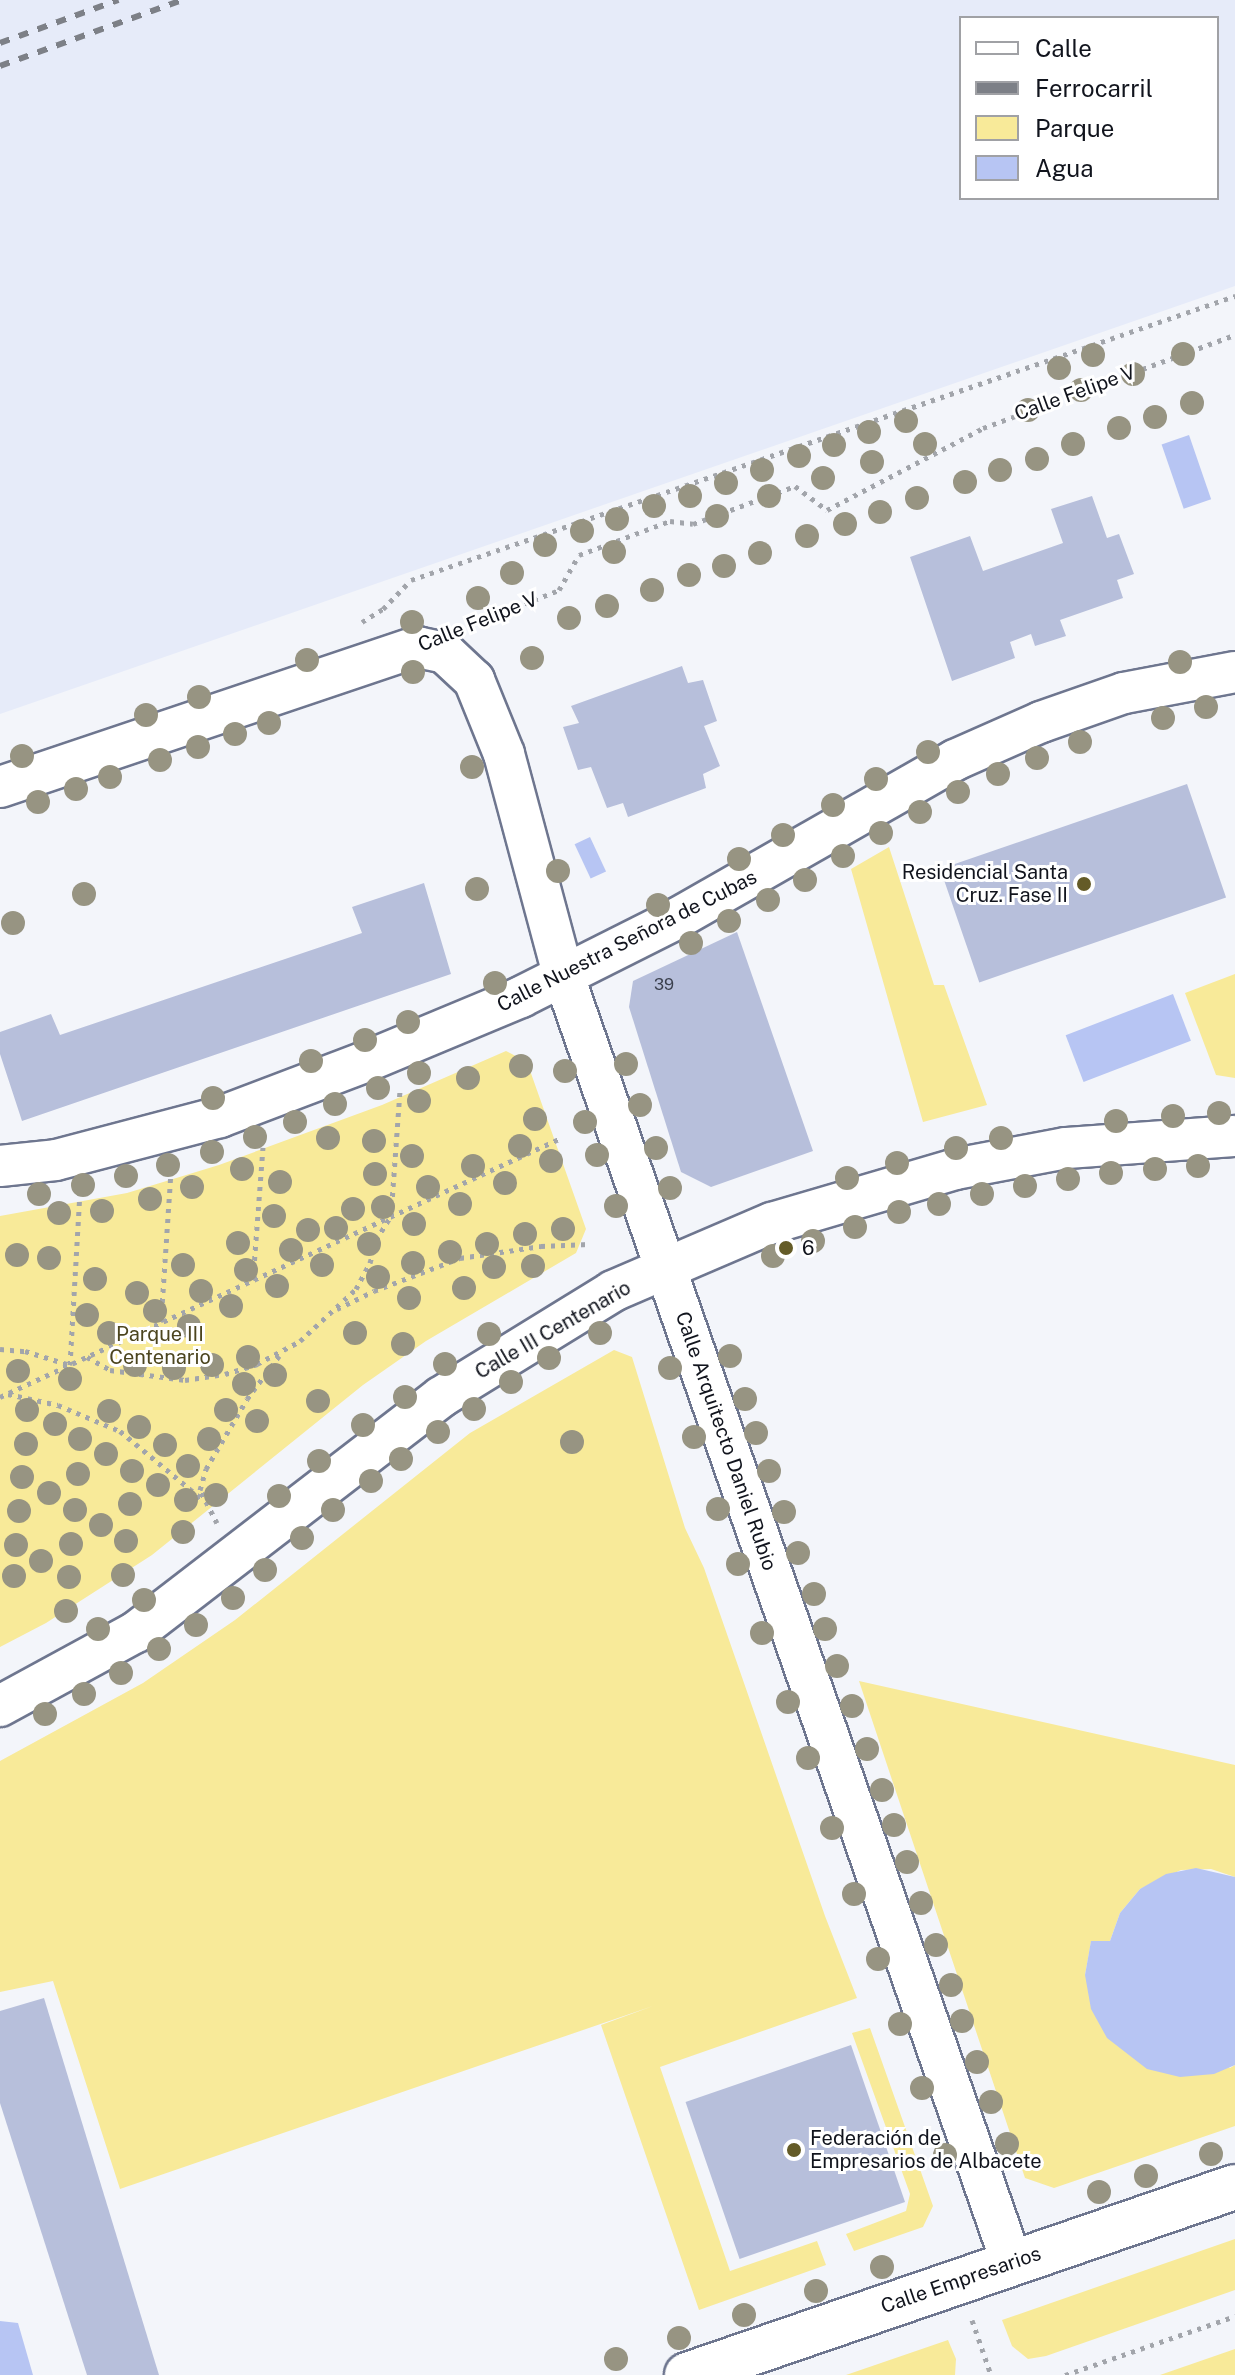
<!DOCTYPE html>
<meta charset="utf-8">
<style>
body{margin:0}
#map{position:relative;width:1235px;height:2375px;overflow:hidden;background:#f3f5fa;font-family:"Public Sans",sans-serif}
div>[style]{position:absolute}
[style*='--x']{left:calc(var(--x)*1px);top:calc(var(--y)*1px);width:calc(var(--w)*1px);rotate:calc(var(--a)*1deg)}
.built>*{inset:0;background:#e6ebf9}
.green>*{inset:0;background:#f8ea99}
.water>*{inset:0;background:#b7c5f3;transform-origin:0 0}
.building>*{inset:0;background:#b7bfdb;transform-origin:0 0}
.path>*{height:5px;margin-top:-2.5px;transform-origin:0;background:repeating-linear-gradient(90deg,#a2a5ab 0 4px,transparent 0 10px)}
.roads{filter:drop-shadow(2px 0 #6e768f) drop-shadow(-2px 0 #6e768f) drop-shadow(0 2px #6e768f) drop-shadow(0 -2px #6e768f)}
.street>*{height:40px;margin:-20px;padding:0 20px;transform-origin:20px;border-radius:20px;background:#fff}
.secondary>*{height:44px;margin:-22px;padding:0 22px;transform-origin:22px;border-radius:22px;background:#fff}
.rail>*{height:6px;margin-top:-3px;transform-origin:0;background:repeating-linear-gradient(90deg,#7d8087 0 10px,transparent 0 20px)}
.trees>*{width:24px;height:24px;margin:-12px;border-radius:50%;background:#979482}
.dots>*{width:22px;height:22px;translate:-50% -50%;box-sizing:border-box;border:4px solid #fff;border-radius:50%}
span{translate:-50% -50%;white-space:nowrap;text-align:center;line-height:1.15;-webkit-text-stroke:6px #fff;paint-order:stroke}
.number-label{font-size:16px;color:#3a3f4c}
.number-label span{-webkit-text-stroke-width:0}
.street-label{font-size:20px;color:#11141d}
.poi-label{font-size:20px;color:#11141d}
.right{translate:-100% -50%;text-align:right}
.left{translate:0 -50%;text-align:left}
.park-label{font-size:20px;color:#4c451f}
.legend{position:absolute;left:959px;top:16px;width:260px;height:184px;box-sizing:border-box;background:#fff;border:2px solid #a0a1a5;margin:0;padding:10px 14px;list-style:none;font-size:24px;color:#11141d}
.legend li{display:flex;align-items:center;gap:16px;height:40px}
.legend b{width:40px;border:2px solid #a0a1a5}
</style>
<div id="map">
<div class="built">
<div style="clip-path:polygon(evenodd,0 0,1235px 0,1235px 286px,0 714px,0 0,961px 18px,1217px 18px,1217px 198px,961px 198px,961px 18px)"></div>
</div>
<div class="green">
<div style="clip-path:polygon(889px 847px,934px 985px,944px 985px,987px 1105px,923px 1122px,851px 869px)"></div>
<div style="clip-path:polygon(1235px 974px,1235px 1078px,1216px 1075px,1185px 993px)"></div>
<div style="clip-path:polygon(506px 1051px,527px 1062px,586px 1229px,576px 1253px,426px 1341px,363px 1385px,152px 1555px,46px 1623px,0 1647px,0 1216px,127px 1193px,219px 1165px,382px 1105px)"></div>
<div style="clip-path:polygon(614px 1350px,632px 1357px,685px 1528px,704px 1568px,825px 1916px,857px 1998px,660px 2067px,730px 2271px,817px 2241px,826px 2265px,699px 2310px,601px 2025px,653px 2006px,120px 2189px,53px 1981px,0 1992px,0 1761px,143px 1683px,235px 1620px,470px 1433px)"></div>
<div style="clip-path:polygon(859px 1681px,1235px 1765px,1235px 1877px,1211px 1869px,1181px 1870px,1140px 1889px,1120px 1913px,1110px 1941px,1091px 1942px,1085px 1975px,1230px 2068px,1235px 2065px,1235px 2126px,1054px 2188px,1025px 2178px)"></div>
<div style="clip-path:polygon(870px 2028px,933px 2206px,923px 2227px,854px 2251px,846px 2234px,906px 2211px,910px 2194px,852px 2033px)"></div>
<div style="clip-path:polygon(1235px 2239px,1235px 2290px,1046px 2356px,1028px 2359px,1012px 2346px,1002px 2320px)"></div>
<div style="clip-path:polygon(948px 2340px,956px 2359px,955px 2375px,846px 2375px)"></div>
<div style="clip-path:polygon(1235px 2349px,1235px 2375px,1160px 2375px)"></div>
</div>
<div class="water">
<div style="left:1189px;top:435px;width:68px;height:29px;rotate:71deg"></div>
<div style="left:590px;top:837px;width:38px;height:17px;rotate:65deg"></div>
<div style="left:1173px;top:994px;width:50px;height:115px;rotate:69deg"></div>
<div style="clip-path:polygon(1196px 1868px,1235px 1877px,1235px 2065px,1214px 2074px,1180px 2077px,1147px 2069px,1107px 2038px,1091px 2009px,1085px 1975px,1091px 1941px,1110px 1941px,1120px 1913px,1140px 1889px,1166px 1874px)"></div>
<div style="clip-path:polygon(0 2321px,18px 2323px,33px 2375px,0 2375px)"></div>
</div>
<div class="building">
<div style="clip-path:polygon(1092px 496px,1107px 538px,1119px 534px,1134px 574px,1117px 580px,1123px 598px,1060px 620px,1066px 636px,1035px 646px,1031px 634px,1010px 642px,1015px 658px,952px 681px,910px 557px,970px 536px,983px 571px,1063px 543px,1051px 509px)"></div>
<div style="clip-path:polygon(682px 666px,688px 683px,703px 680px,717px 721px,704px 726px,720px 766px,703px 774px,706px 788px,628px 817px,623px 803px,607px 808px,591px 767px,578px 770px,563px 727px,579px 723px,571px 706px)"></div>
<div style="left:1187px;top:784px;width:120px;height:261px;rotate:71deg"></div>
<div style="clip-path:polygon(424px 883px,451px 974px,22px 1121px,0 1054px,0 1032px,51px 1014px,60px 1035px,362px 933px,352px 907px)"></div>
<div style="clip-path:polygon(737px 932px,813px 1151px,711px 1187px,681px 1172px,629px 1007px,633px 981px)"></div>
<div style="clip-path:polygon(44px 1998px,159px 2375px,87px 2375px,0 2103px,0 2011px)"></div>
<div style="left:851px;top:2045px;width:166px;height:175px;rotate:71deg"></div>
</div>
<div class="path">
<div style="--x:362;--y:622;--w:25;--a:-32"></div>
<div style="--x:383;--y:609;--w:40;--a:-46"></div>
<div style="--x:411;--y:580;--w:872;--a:-19.02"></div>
<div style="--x:469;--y:626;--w:97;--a:-21.8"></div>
<div style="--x:559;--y:590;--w:40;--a:-60.3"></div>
<div style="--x:579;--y:555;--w:97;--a:-20.5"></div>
<div style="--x:670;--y:521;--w:23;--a:7"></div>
<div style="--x:693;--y:524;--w:109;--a:-20.4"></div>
<div style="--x:795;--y:486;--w:40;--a:37"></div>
<div style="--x:827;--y:510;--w:176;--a:-27.7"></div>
<div style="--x:983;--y:428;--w:269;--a:-20.3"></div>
<div style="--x:253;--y:1280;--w:133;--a:-85.7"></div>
<div style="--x:337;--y:1309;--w:41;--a:-25.9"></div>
<div style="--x:374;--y:1291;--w:92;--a:-21"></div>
<div style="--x:460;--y:1258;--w:82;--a:-8.4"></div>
<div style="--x:541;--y:1246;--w:48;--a:-2.4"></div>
<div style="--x:161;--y:1322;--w:152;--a:-86.2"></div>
<div style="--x:0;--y:1349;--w:25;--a:5"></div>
<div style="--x:25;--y:1351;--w:47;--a:17.3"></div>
<div style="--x:70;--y:1365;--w:175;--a:-86.7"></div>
<div style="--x:87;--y:1357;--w:26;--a:29"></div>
<div style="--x:110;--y:1370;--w:76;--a:7.6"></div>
<div style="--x:185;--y:1380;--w:40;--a:-8.5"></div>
<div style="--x:225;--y:1374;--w:34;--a:-17"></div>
<div style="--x:257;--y:1364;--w:49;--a:-28.1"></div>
<div style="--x:300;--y:1341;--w:76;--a:-42.9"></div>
<div style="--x:356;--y:1289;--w:30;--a:-62"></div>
<div style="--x:370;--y:1263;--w:24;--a:-75"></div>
<div style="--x:376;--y:1240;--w:28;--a:-58"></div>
<div style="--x:391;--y:1216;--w:125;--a:-85.9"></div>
<div style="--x:8;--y:1394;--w:51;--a:12.4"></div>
<div style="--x:58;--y:1405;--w:67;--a:22.8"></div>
<div style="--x:120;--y:1431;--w:107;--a:39.7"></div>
<div style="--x:0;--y:1397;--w:618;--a:-24.78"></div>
<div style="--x:217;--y:1523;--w:37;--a:-117"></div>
<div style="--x:200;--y:1490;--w:22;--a:-74"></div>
<div style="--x:206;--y:1469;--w:81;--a:-59.6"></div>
<div style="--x:247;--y:1399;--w:54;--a:-53.3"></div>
<div style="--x:972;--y:2320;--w:58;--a:70.9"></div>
<div style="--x:1065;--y:2375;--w:180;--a:-19.1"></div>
</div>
<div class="roads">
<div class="street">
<div style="--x:0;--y:787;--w:440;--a:-18.6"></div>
<div style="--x:417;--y:647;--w:29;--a:12"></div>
<div style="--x:445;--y:653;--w:40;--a:43"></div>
<div style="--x:474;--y:680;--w:80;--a:67.9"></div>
<div style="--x:504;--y:754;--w:228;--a:75"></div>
<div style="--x:563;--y:974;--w:1365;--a:70.8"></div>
<div style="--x:0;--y:1166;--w:56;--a:-6.1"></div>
<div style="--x:56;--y:1160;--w:170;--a:-14.7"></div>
<div style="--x:220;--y:1117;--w:155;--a:-20.8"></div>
<div style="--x:365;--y:1062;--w:169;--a:-22.6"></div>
<div style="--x:521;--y:997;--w:176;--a:-26.7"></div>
<div style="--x:678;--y:918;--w:319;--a:-29.7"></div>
<div style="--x:955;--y:760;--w:94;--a:-23.8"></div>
<div style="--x:1041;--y:722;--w:88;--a:-19.3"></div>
<div style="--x:1124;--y:693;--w:113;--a:-10.7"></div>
<div style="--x:0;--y:1706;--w:155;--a:-28.6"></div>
<div style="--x:136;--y:1632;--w:385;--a:-37.6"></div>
<div style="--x:441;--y:1397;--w:202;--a:-31.6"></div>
<div style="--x:613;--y:1291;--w:173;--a:-23.2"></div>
<div style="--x:772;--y:1223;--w:191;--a:-16.4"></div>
<div style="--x:955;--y:1169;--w:113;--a:-10.7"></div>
<div style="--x:1066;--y:1148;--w:169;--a:-4.1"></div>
</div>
<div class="secondary">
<div style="--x:687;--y:2375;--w:579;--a:-18.94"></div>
</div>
</div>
<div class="rail">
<div style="--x:0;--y:43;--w:126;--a:-20"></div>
<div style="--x:0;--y:66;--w:194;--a:-19.9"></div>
</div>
<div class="trees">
<div style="left:1183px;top:354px"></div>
<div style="left:1093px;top:355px"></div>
<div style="left:1059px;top:368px"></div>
<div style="left:1133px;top:374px"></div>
<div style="left:1081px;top:390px"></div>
<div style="left:1192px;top:403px"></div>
<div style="left:1028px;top:410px"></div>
<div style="left:1155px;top:417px"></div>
<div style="left:906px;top:421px"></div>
<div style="left:1119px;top:428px"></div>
<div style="left:869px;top:432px"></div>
<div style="left:925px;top:444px"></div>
<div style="left:1073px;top:444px"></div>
<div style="left:834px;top:445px"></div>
<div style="left:799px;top:456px"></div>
<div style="left:1037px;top:459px"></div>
<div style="left:872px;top:462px"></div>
<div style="left:762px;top:470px"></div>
<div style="left:1000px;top:470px"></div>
<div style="left:823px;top:478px"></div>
<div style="left:965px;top:482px"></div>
<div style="left:726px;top:483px"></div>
<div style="left:690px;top:496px"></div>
<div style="left:769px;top:496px"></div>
<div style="left:917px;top:498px"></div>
<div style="left:654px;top:506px"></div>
<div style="left:880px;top:512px"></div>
<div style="left:717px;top:516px"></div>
<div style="left:617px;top:519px"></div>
<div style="left:845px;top:524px"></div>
<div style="left:582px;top:531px"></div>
<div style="left:807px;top:536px"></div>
<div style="left:545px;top:545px"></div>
<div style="left:614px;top:552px"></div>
<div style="left:760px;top:553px"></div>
<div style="left:724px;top:566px"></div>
<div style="left:512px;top:573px"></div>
<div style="left:689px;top:575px"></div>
<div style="left:652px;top:590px"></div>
<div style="left:478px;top:598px"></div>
<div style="left:607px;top:606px"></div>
<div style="left:569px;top:618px"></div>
<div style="left:412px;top:622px"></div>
<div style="left:532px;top:658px"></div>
<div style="left:307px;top:660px"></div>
<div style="left:1180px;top:662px"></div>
<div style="left:413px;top:672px"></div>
<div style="left:199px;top:697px"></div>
<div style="left:1206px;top:707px"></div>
<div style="left:146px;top:715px"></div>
<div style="left:1163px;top:718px"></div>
<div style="left:269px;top:723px"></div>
<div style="left:235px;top:734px"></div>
<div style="left:1080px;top:742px"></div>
<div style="left:198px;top:747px"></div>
<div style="left:928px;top:752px"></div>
<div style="left:22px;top:756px"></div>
<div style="left:1037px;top:758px"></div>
<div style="left:160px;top:760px"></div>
<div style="left:472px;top:767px"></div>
<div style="left:998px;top:774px"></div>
<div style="left:110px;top:777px"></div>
<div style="left:876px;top:779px"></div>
<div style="left:76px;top:789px"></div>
<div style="left:958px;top:792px"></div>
<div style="left:38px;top:802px"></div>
<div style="left:833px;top:805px"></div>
<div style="left:920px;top:812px"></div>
<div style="left:881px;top:833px"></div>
<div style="left:783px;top:835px"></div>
<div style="left:843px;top:856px"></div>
<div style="left:739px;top:859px"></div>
<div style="left:558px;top:871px"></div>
<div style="left:805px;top:880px"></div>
<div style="left:477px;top:889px"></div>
<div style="left:84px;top:894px"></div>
<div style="left:768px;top:900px"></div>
<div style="left:658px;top:905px"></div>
<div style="left:729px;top:921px"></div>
<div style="left:13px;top:923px"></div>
<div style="left:691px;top:943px"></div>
<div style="left:495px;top:983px"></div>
<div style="left:408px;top:1022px"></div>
<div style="left:365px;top:1040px"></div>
<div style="left:311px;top:1061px"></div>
<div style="left:626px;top:1064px"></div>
<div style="left:521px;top:1066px"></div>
<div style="left:565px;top:1071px"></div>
<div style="left:419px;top:1073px"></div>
<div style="left:468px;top:1078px"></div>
<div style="left:378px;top:1088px"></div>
<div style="left:213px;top:1098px"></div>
<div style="left:419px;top:1101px"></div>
<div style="left:335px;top:1104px"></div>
<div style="left:640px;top:1105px"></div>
<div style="left:1219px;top:1113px"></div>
<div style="left:1173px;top:1116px"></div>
<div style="left:535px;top:1119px"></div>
<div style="left:1116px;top:1121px"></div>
<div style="left:295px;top:1122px"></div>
<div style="left:585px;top:1122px"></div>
<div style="left:255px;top:1137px"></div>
<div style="left:328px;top:1138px"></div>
<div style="left:1001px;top:1138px"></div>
<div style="left:374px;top:1141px"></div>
<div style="left:520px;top:1146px"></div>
<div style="left:656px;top:1148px"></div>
<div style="left:956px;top:1148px"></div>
<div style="left:212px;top:1152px"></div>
<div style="left:597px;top:1155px"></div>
<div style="left:412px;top:1156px"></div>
<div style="left:551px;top:1161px"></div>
<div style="left:897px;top:1163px"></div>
<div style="left:168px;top:1165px"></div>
<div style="left:473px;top:1166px"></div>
<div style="left:1198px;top:1166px"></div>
<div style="left:242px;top:1169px"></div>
<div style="left:1155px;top:1169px"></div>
<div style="left:1111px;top:1173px"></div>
<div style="left:375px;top:1174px"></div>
<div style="left:126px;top:1176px"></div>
<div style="left:847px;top:1178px"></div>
<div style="left:1068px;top:1179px"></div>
<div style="left:280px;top:1182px"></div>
<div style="left:505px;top:1183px"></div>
<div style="left:83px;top:1185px"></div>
<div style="left:1025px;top:1186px"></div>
<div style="left:192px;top:1187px"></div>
<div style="left:428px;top:1187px"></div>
<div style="left:670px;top:1188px"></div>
<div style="left:39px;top:1194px"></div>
<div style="left:982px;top:1194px"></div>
<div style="left:150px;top:1199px"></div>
<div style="left:460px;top:1204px"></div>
<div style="left:939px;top:1204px"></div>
<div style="left:616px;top:1206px"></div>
<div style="left:383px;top:1207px"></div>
<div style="left:353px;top:1209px"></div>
<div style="left:102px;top:1211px"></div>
<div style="left:899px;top:1212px"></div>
<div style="left:59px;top:1213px"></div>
<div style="left:274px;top:1216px"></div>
<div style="left:414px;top:1224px"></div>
<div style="left:855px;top:1227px"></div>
<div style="left:336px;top:1228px"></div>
<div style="left:563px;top:1229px"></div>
<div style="left:308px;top:1230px"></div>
<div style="left:525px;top:1234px"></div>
<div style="left:813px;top:1241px"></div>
<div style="left:238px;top:1243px"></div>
<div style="left:369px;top:1244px"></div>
<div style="left:487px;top:1244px"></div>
<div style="left:291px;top:1250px"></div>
<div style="left:450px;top:1252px"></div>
<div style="left:17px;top:1255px"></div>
<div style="left:773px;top:1256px"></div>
<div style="left:49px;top:1258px"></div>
<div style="left:413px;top:1263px"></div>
<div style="left:183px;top:1265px"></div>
<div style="left:322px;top:1265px"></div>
<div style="left:533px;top:1266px"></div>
<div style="left:494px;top:1267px"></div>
<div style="left:246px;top:1270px"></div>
<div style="left:378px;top:1277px"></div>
<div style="left:95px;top:1279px"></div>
<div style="left:277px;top:1286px"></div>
<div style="left:464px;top:1288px"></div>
<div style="left:201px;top:1291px"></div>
<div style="left:137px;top:1293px"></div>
<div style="left:409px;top:1298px"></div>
<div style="left:231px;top:1306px"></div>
<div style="left:155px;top:1311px"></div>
<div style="left:87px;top:1315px"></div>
<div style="left:189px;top:1326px"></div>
<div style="left:109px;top:1333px"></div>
<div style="left:355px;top:1333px"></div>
<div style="left:600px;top:1333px"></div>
<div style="left:489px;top:1334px"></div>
<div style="left:403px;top:1344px"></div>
<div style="left:730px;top:1356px"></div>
<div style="left:248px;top:1357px"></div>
<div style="left:549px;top:1358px"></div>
<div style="left:445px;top:1364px"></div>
<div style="left:135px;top:1365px"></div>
<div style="left:212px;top:1365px"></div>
<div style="left:174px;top:1368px"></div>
<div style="left:670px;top:1368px"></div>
<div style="left:18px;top:1371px"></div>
<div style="left:275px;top:1375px"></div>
<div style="left:70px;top:1379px"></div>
<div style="left:511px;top:1382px"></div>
<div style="left:244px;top:1384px"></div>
<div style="left:405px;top:1397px"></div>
<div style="left:745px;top:1399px"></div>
<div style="left:318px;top:1401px"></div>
<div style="left:474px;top:1409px"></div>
<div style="left:27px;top:1410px"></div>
<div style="left:226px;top:1410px"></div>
<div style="left:109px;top:1411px"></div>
<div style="left:257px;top:1421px"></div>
<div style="left:55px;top:1424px"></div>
<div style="left:363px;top:1425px"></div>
<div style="left:139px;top:1427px"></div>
<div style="left:438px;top:1432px"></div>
<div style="left:756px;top:1433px"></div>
<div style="left:694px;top:1437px"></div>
<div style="left:80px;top:1439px"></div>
<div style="left:209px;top:1439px"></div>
<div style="left:572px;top:1442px"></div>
<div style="left:26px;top:1444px"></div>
<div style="left:165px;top:1445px"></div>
<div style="left:106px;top:1454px"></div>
<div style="left:401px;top:1459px"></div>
<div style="left:319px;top:1461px"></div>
<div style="left:188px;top:1466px"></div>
<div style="left:132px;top:1471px"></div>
<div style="left:769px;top:1471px"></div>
<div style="left:78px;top:1474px"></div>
<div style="left:22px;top:1477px"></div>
<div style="left:371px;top:1481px"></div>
<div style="left:158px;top:1485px"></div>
<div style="left:49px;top:1493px"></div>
<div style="left:216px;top:1495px"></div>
<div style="left:279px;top:1496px"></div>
<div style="left:186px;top:1500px"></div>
<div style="left:130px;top:1504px"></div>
<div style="left:718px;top:1509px"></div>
<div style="left:75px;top:1510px"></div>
<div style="left:333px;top:1510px"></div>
<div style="left:19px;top:1511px"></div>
<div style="left:784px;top:1512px"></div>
<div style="left:101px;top:1525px"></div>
<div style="left:183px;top:1532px"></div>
<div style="left:302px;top:1538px"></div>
<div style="left:126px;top:1541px"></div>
<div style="left:71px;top:1544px"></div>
<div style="left:16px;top:1545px"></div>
<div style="left:798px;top:1553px"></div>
<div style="left:41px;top:1561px"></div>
<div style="left:738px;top:1564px"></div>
<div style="left:265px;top:1570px"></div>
<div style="left:123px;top:1575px"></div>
<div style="left:14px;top:1576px"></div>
<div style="left:69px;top:1577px"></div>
<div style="left:814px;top:1594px"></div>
<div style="left:233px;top:1598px"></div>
<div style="left:144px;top:1600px"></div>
<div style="left:66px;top:1611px"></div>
<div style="left:196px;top:1625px"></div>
<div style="left:98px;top:1629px"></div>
<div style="left:825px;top:1629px"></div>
<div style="left:762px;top:1633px"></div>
<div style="left:159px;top:1649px"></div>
<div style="left:837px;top:1666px"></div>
<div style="left:121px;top:1673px"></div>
<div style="left:84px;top:1694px"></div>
<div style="left:788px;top:1702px"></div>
<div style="left:852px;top:1706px"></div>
<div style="left:45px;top:1714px"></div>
<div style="left:867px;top:1749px"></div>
<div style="left:808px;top:1758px"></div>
<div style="left:882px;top:1790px"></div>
<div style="left:894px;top:1825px"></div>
<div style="left:832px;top:1828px"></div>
<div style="left:907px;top:1862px"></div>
<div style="left:854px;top:1894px"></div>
<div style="left:921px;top:1903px"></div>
<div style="left:936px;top:1945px"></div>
<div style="left:878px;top:1959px"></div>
<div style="left:951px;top:1985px"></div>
<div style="left:962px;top:2021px"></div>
<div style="left:900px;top:2024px"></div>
<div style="left:977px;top:2062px"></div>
<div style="left:922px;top:2088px"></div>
<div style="left:991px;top:2102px"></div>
<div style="left:1007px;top:2144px"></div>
<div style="left:1211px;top:2154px"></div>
<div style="left:945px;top:2155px"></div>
<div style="left:1146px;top:2176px"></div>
<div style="left:1099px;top:2192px"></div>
<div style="left:882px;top:2267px"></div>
<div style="left:816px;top:2291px"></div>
<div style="left:744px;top:2315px"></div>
<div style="left:679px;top:2338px"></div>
<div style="left:616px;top:2359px"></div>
</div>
<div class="dots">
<div style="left:1084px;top:884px;background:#645b27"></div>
<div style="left:786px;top:1248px;background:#645b27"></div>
<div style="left:794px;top:2150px;background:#645b27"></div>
</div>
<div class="number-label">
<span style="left:664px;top:985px">39</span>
</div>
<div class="street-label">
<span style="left:1075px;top:393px;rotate:-20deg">Calle Felipe V</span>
<span style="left:478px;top:622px;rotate:-22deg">Calle Felipe V</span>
<span style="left:627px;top:941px;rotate:-27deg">Calle Nuestra Señora de Cubas</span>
<span style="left:553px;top:1330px;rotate:-30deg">Calle III Centenario</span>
<span style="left:726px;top:1441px;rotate:71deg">Calle Arquitecto Daniel Rubio</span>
<span style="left:961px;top:2280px;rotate:-19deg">Calle Empresarios</span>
</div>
<div class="poi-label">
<span class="right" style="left:1068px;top:884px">Residencial Santa<br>Cruz. Fase II</span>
<span class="left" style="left:802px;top:1248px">6</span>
<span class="left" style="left:810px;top:2150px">Federación de<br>Empresarios de Albacete</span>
</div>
<div class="park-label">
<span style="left:160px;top:1346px">Parque III<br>Centenario</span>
</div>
<ul class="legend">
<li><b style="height:10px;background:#fff"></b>Calle</li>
<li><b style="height:10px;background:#7d8087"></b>Ferrocarril</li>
<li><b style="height:22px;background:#f8ea99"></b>Parque</li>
<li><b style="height:22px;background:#b7c5f3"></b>Agua</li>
</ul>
</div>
